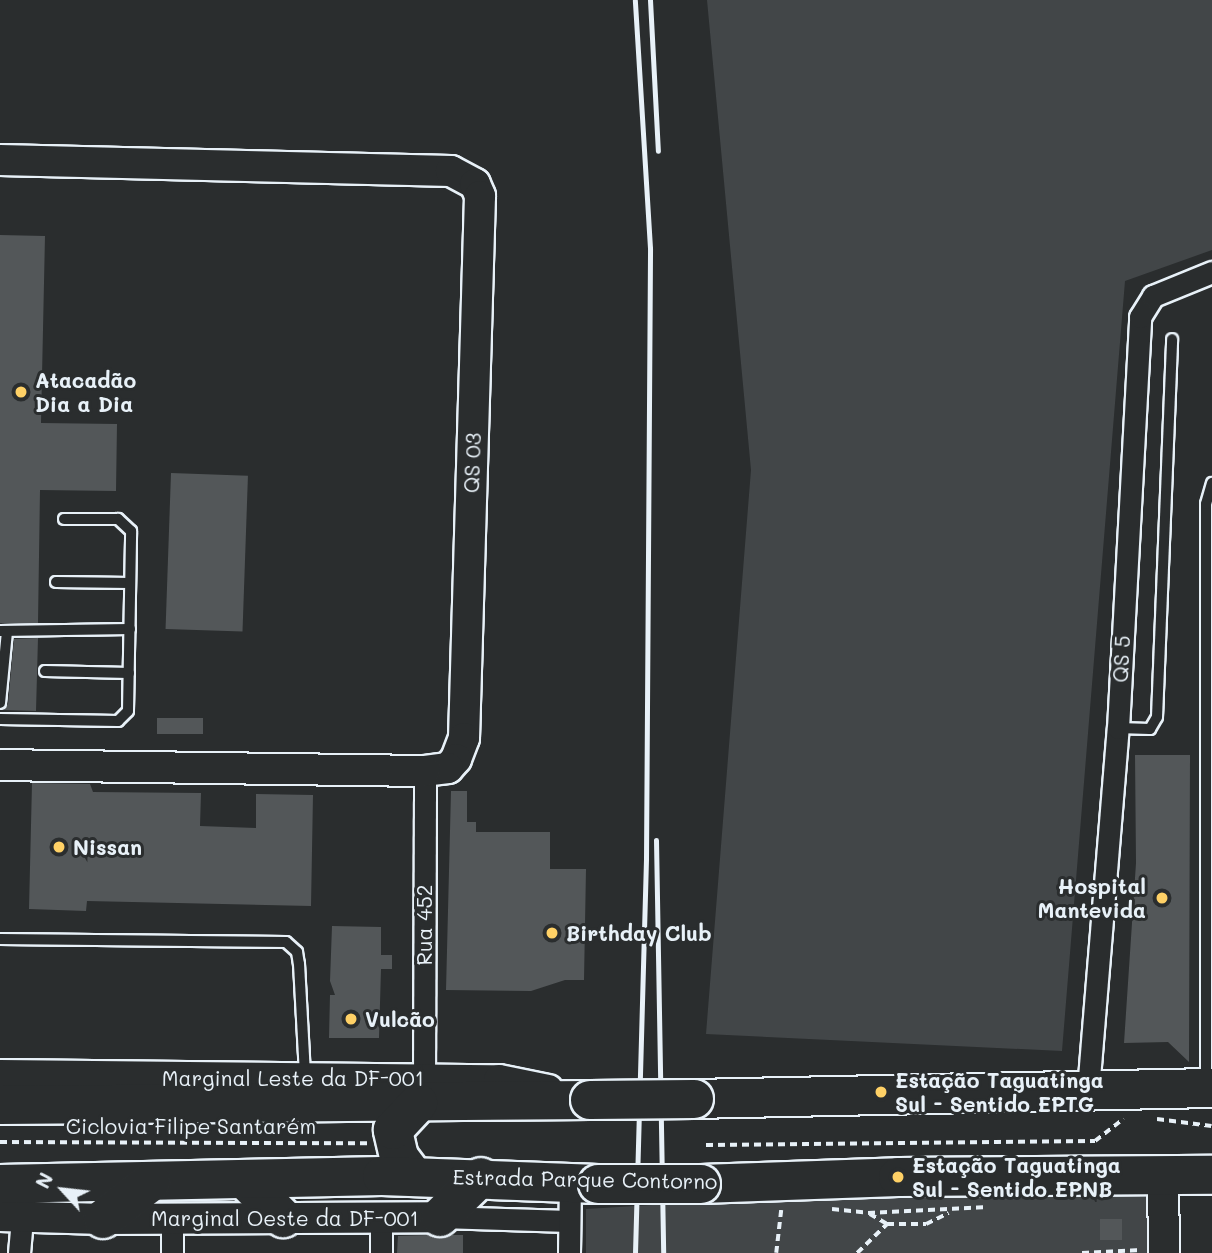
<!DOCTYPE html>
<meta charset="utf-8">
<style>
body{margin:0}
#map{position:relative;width:1212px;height:1253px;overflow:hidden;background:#2a2d2e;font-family:Mali,sans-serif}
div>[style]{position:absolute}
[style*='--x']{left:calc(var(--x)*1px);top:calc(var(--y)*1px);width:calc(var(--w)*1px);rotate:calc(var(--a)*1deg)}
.green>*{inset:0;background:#424648}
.building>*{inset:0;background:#535759;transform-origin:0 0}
.path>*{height:3.5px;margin-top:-1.75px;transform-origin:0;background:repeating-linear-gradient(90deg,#e8f1f8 0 7px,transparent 0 12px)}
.roads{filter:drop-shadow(2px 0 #e8f1f8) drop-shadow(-2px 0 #e8f1f8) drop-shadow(0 2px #e8f1f8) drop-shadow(0 -2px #e8f1f8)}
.lane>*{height:10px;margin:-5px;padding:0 5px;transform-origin:5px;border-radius:5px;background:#2a2d2e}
.street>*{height:21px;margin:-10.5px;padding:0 10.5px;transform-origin:10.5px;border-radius:10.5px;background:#2a2d2e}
.secondary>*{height:30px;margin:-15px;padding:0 15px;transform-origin:15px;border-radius:15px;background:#2a2d2e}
.highway>*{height:38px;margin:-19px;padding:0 19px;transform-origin:19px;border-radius:19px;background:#2a2d2e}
.rail>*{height:5px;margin:-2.5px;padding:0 2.5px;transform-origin:2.5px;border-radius:2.5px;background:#e8f1f8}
.bridges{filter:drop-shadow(2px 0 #e8f1f8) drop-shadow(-2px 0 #e8f1f8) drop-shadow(0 2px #e8f1f8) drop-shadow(0 -2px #e8f1f8)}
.highway-bridge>*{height:38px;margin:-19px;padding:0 19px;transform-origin:19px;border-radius:19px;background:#2a2d2e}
.dots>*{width:19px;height:19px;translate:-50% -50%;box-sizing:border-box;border:4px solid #2a2d2e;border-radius:50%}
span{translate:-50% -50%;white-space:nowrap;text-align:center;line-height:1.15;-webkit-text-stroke:6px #2a2d2e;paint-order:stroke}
.poi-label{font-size:21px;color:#e8f1f8;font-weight:700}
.left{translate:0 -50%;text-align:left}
.right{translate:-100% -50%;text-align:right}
.street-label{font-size:21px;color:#e8f1f8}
.north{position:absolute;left:28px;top:1155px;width:70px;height:70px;-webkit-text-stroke:5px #2a2d2e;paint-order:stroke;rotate:297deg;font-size:19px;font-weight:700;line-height:28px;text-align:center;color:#e8f1f8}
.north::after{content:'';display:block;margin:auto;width:24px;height:32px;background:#e8f1f8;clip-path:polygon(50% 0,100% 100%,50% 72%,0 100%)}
</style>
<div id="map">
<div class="green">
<div style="clip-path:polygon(707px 0,1212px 0,1212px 250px,1125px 281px,1062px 1051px,706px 1034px,751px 470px)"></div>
<div style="clip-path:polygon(1163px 1174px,1163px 1253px,586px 1253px,586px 1209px)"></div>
</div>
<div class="building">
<div style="clip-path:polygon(0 235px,45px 236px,41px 423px,117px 424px,116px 491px,40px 490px,38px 623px,0 623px)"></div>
<div style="left:171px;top:473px;width:77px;height:156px;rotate:2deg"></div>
<div style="clip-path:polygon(38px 638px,36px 711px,3px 710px,8px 704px,14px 639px)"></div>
<div style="left:157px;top:718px;width:46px;height:16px"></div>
<div style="clip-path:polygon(1135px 755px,1190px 755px,1189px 1062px,1168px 1042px,1124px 1043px,1136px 863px)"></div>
<div style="clip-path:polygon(32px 783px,90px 784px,93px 792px,201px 793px,200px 826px,256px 828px,256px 794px,313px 795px,311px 906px,87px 901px,86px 911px,29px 909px)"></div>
<div style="clip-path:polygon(451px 791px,467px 791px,467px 822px,476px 822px,476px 832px,550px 832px,550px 869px,586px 869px,584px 980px,565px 980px,531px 991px,446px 990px)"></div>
<div style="clip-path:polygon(332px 926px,381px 927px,381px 955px,392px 955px,392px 969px,381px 969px,379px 1038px,329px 1038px,330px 995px,335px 995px,330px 981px)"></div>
<div style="left:1100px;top:1219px;width:22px;height:21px"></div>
<div style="clip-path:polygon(429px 1235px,463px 1235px,463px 1253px,397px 1253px,398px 1236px)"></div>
</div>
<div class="path">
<div style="--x:1157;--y:1119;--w:55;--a:7.3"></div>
<div style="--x:0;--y:1142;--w:369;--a:0.2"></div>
<div style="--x:706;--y:1145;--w:389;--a:-0.6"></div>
<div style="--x:1095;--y:1141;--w:36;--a:-38"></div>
<div style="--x:832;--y:1209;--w:36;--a:6"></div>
<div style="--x:868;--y:1213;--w:120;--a:-2.9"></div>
<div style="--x:870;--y:1214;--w:20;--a:30"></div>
<div style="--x:776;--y:1253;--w:43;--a:-83.4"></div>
<div style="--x:857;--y:1253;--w:42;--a:-44"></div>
<div style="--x:887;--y:1224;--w:39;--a:0"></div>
<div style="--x:926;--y:1224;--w:25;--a:-26"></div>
<div style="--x:1082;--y:1253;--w:59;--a:-2.9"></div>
</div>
<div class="roads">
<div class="lane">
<div style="--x:56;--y:582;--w:74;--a:0.8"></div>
<div style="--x:0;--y:631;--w:130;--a:-0.9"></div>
<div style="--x:45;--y:671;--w:84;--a:1.4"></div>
<div style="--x:0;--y:703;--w:72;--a:-84.4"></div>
<div style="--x:0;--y:719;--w:118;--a:1"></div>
<div style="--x:118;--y:721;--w:14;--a:-45"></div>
<div style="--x:128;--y:711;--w:180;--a:-89"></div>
<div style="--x:131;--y:531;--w:18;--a:-137"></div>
<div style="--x:118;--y:519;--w:54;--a:180"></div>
<div style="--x:1118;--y:728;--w:32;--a:2"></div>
<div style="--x:1150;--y:729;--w:14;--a:-60"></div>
<div style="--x:1157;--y:717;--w:378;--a:-87.7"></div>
<div style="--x:0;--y:939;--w:286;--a:0.6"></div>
<div style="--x:286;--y:942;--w:15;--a:42"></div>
<div style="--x:297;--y:952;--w:12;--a:81"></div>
<div style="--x:299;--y:964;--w:112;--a:86.9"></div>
<div style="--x:1206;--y:1081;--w:577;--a:-90"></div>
<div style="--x:1206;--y:504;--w:22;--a:-74"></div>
</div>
<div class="street">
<div style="--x:424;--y:1079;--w:308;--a:-89.8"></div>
<div style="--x:1088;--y:1090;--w:363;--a:-85.3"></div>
<div style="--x:1118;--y:728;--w:412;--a:-86.9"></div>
<div style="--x:1140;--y:317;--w:25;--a:-58"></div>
<div style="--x:1153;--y:296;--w:64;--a:-22.1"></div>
<div style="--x:381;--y:1217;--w:36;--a:90"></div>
<div style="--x:440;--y:1217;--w:129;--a:1.8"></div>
<div style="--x:19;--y:1253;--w:37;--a:-85"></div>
<div style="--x:172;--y:1253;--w:34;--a:-90"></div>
<div style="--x:569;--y:1253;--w:71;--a:-89.2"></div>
</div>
<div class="secondary">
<div style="--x:0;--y:160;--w:451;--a:1.4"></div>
<div style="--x:451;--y:171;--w:27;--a:28"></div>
<div style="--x:475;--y:184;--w:13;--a:67"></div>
<div style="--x:480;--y:196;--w:542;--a:91.69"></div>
<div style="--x:464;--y:738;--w:22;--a:111"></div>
<div style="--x:456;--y:759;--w:12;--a:132"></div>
<div style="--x:448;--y:768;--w:23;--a:173"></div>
<div style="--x:425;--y:771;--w:425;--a:-179.2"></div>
<div style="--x:0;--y:1075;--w:499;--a:0.6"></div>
<div style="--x:499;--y:1080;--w:50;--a:11.5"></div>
<div style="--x:1163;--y:1174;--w:79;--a:89.3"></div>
<div style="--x:0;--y:1216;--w:103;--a:1.7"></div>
<div style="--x:103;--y:1219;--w:337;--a:-0.3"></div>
</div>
<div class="highway">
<div style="--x:694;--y:1099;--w:518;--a:-1.22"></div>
<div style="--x:0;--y:1105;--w:590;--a:-0.49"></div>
<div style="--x:414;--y:1177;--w:25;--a:-127"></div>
<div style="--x:399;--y:1157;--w:28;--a:-103"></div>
<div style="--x:393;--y:1130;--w:37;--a:-47"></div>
<div style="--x:245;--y:1180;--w:54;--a:45"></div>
<div style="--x:0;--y:1184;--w:382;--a:-1.2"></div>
<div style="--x:382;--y:1176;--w:216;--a:2.1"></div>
<div style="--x:701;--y:1184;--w:197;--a:-2"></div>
<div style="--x:898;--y:1177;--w:314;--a:-0.4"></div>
<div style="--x:440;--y:1217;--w:57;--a:-44.3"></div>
<div style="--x:103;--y:1219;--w:61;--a:-37.6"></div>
</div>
</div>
<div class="rail">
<div style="--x:650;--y:0;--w:151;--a:87"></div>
<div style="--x:656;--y:840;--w:413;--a:89"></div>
<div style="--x:635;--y:1253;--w:395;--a:-88.4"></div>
<div style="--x:646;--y:858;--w:610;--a:-89.62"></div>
<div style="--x:650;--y:248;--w:248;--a:-93.5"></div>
</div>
<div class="bridges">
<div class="highway-bridge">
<div style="--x:590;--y:1100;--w:104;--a:-0.6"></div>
<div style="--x:598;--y:1184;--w:103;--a:0"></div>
</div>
</div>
<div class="dots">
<div style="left:21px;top:392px;background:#ffd166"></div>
<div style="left:59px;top:847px;background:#ffd166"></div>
<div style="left:1162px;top:898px;background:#ffd166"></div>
<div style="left:552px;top:933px;background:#ffd166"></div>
<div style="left:351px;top:1019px;background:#ffd166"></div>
<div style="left:881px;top:1092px;background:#ffd166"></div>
<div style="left:898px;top:1177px;background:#ffd166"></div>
</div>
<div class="poi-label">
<span class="left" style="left:35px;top:392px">Atacadão<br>Dia a Dia</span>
<span class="left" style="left:73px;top:847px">Nissan</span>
<span class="right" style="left:1146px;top:898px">Hospital<br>Mantevida</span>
<span class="left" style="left:566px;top:933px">Birthday Club</span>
<span class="left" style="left:365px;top:1019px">Vulcão</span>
<span class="left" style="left:895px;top:1092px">Estação Taguatinga<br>Sul - Sentido EPTG</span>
<span class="left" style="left:912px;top:1177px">Estação Taguatinga<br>Sul - Sentido EPNB</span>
</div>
<div class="street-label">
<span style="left:472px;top:463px;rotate:-88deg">QS 03</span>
<span style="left:1121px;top:659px;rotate:-87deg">QS 5</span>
<span style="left:424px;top:925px;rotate:-90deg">Rua 452</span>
<span style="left:293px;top:1078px">Marginal Leste da DF-001</span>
<span style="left:191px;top:1126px">Ciclovia Filipe Santarém</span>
<span style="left:585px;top:1179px;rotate:1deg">Estrada Parque Contorno</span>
<span style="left:285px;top:1218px">Marginal Oeste da DF-001</span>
</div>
<div class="north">N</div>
</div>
